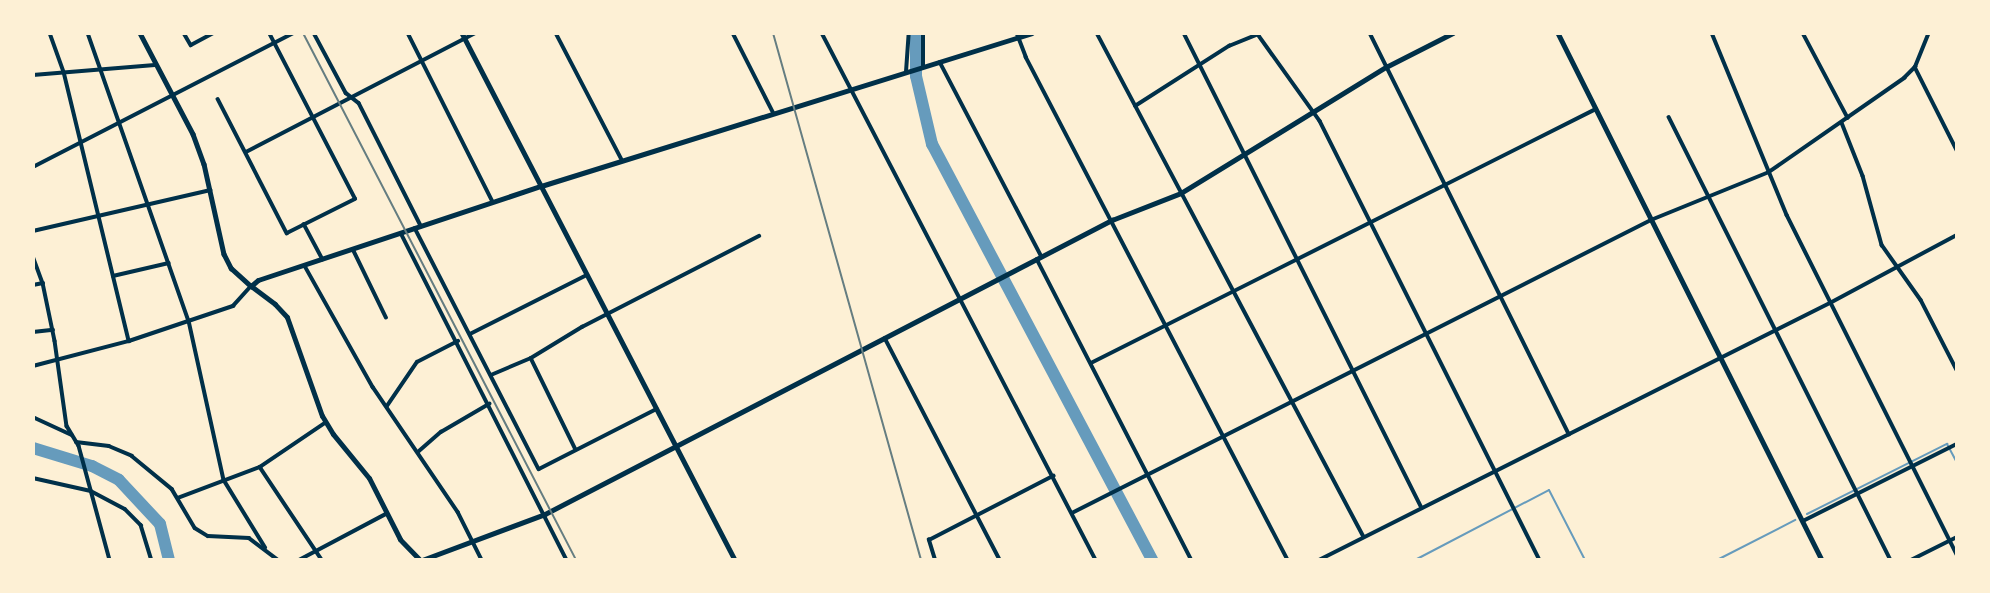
<!DOCTYPE html>
<style>
body{margin:0}
#map{position:relative;width:1990px;height:593px;overflow:hidden;background:#fdf0d5;font-family:"Roboto Condensed",sans-serif}
div>[style]{position:absolute}
[style*='--x']{left:calc(var(--x)*1px);top:calc(var(--y)*1px);width:calc(var(--w)*1px);rotate:calc(var(--a)*1deg)}
.stream>*{height:2px;margin:-1px;padding:0 1px;transform-origin:1px;border-radius:1px;background:#669bbc}
.river>*{height:12px;margin:-6px;padding:0 6px;transform-origin:6px;border-radius:6px;background:#669bbc}
.minor>*{height:3.5px;margin:-1.75px;padding:0 1.75px;transform-origin:1.75px;border-radius:1.75px;background:#003049}
.tertiary>*{height:4.5px;margin:-2.25px;padding:0 2.25px;transform-origin:2.25px;border-radius:2.25px;background:#003049}
.secondary>*{height:4.5px;margin:-2.25px;padding:0 2.25px;transform-origin:2.25px;border-radius:2.25px;background:#003049}
.primary>*{height:5px;margin:-2.5px;padding:0 2.5px;transform-origin:2.5px;border-radius:2.5px;background:#003049}
.rail>*{height:2px;margin:-1px;padding:0 1px;transform-origin:1px;border-radius:1px;background:#657d81}
span{translate:-50% -50%;white-space:nowrap;text-align:center;line-height:1.15;-webkit-text-stroke:7px #fdf0d5;paint-order:stroke}
.frame{position:absolute;inset:0;border:35px solid #fdf0d5;pointer-events:none}
</style>
<div id="map">
<div class="stream">
<div style="--x:1807;--y:514;--w:157;--a:-26.6"></div>
<div style="--x:1947;--y:444;--w:21;--a:62"></div>
<div style="--x:1415;--y:560;--w:151;--a:-27.6"></div>
<div style="--x:1549;--y:490;--w:79;--a:62.8"></div>
<div style="--x:1717;--y:560;--w:88;--a:-27.1"></div>
</div>
<div class="river">
<div style="--x:916;--y:33;--w:43;--a:90"></div>
<div style="--x:916;--y:76;--w:70;--a:76.8"></div>
<div style="--x:932;--y:144;--w:471;--a:62.1"></div>
<div style="--x:33;--y:448;--w:62;--a:17"></div>
<div style="--x:92;--y:466;--w:30;--a:27"></div>
<div style="--x:119;--y:480;--w:60;--a:47"></div>
<div style="--x:160;--y:524;--w:37;--a:76"></div>
</div>
<div class="minor">
<div style="--x:50;--y:33;--w:41;--a:70.3"></div>
<div style="--x:64;--y:72;--w:277;--a:76.4"></div>
<div style="--x:88;--y:33;--w:305;--a:70.7"></div>
<div style="--x:189;--y:321;--w:163;--a:77.6"></div>
<div style="--x:224;--y:480;--w:79;--a:58.5"></div>
<div style="--x:184;--y:33;--w:14;--a:60"></div>
<div style="--x:191;--y:45;--w:26;--a:-28"></div>
<div style="--x:314;--y:33;--w:68;--a:61.9"></div>
<div style="--x:346;--y:93;--w:16;--a:38"></div>
<div style="--x:359;--y:103;--w:138;--a:63.2"></div>
<div style="--x:408;--y:33;--w:189;--a:63.3"></div>
<div style="--x:556;--y:33;--w:143;--a:62.5"></div>
<div style="--x:733;--y:33;--w:89;--a:63.1"></div>
<div style="--x:822;--y:33;--w:594;--a:62.53"></div>
<div style="--x:1017;--y:33;--w:26;--a:69"></div>
<div style="--x:1026;--y:57;--w:567;--a:62.49"></div>
<div style="--x:1097;--y:33;--w:570;--a:62.09"></div>
<div style="--x:1184;--y:33;--w:531;--a:63.39"></div>
<div style="--x:1257;--y:33;--w:108;--a:54.4"></div>
<div style="--x:1320;--y:121;--w:491;--a:63.4"></div>
<div style="--x:1370;--y:33;--w:448;--a:63.6"></div>
<div style="--x:1712;--y:33;--w:197;--a:67.6"></div>
<div style="--x:1787;--y:215;--w:380;--a:63.4"></div>
<div style="--x:1803;--y:33;--w:96;--a:62.1"></div>
<div style="--x:940;--y:62;--w:220;--a:62.4"></div>
<div style="--x:923;--y:66;--w:33;--a:-90"></div>
<div style="--x:1915;--y:67;--w:93;--a:63.2"></div>
<div style="--x:906;--y:72;--w:39;--a:-86"></div>
<div style="--x:33;--y:75;--w:122;--a:-4.7"></div>
<div style="--x:218;--y:99;--w:151;--a:62.8"></div>
<div style="--x:287;--y:233;--w:76;--a:-26.6"></div>
<div style="--x:355;--y:199;--w:187;--a:-117.4"></div>
<div style="--x:1135;--y:106;--w:112;--a:-32.6"></div>
<div style="--x:1229;--y:46;--w:35;--a:-22"></div>
<div style="--x:1669;--y:117;--w:496;--a:63.4"></div>
<div style="--x:1842;--y:123;--w:57;--a:68.4"></div>
<div style="--x:1863;--y:176;--w:72;--a:74.6"></div>
<div style="--x:1882;--y:245;--w:67;--a:54.7"></div>
<div style="--x:1921;--y:300;--w:79;--a:62.8"></div>
<div style="--x:246;--y:152;--w:259;--a:-27.4"></div>
<div style="--x:33;--y:167;--w:293;--a:-27.2"></div>
<div style="--x:304;--y:224;--w:40;--a:62"></div>
<div style="--x:415;--y:228;--w:271;--a:62.8"></div>
<div style="--x:539;--y:469;--w:132;--a:-27"></div>
<div style="--x:33;--y:231;--w:182;--a:-13"></div>
<div style="--x:401;--y:233;--w:367;--a:63.1"></div>
<div style="--x:353;--y:249;--w:76;--a:64.1"></div>
<div style="--x:33;--y:256;--w:29;--a:70"></div>
<div style="--x:43;--y:283;--w:59;--a:78.3"></div>
<div style="--x:55;--y:341;--w:86;--a:82"></div>
<div style="--x:67;--y:426;--w:23;--a:59"></div>
<div style="--x:79;--y:446;--w:118;--a:74.8"></div>
<div style="--x:1037;--y:259;--w:339;--a:62.8"></div>
<div style="--x:305;--y:266;--w:139;--a:60.7"></div>
<div style="--x:373;--y:387;--w:151;--a:55.8"></div>
<div style="--x:458;--y:512;--w:54;--a:63.4"></div>
<div style="--x:113;--y:276;--w:57;--a:-13.1"></div>
<div style="--x:33;--y:285;--w:10;--a:-11"></div>
<div style="--x:33;--y:332;--w:20;--a:-6"></div>
<div style="--x:470;--y:334;--w:131;--a:-26.8"></div>
<div style="--x:885;--y:338;--w:250;--a:62.6"></div>
<div style="--x:531;--y:358;--w:102;--a:63.9"></div>
<div style="--x:1091;--y:363;--w:565;--a:-26.7"></div>
<div style="--x:33;--y:366;--w:99;--a:-14.6"></div>
<div style="--x:129;--y:341;--w:110;--a:-18.6"></div>
<div style="--x:233;--y:306;--w:27;--a:-48"></div>
<div style="--x:491;--y:375;--w:43;--a:-23"></div>
<div style="--x:531;--y:358;--w:60;--a:-31.3"></div>
<div style="--x:582;--y:327;--w:199;--a:-27.2"></div>
<div style="--x:387;--y:406;--w:53;--a:-55.7"></div>
<div style="--x:417;--y:362;--w:46;--a:-27.1"></div>
<div style="--x:33;--y:417;--w:43;--a:24.8"></div>
<div style="--x:76;--y:442;--w:33;--a:7"></div>
<div style="--x:109;--y:446;--w:25;--a:23"></div>
<div style="--x:132;--y:456;--w:52;--a:39.5"></div>
<div style="--x:172;--y:489;--w:45;--a:59.5"></div>
<div style="--x:195;--y:528;--w:15;--a:32"></div>
<div style="--x:208;--y:536;--w:41;--a:2.8"></div>
<div style="--x:249;--y:538;--w:36;--a:37"></div>
<div style="--x:419;--y:451;--w:29;--a:-41"></div>
<div style="--x:441;--y:432;--w:56;--a:-30.3"></div>
<div style="--x:260;--y:467;--w:112;--a:56.3"></div>
<div style="--x:33;--y:478;--w:59;--a:12.6"></div>
<div style="--x:91;--y:491;--w:38;--a:28"></div>
<div style="--x:125;--y:509;--w:23;--a:45"></div>
<div style="--x:141;--y:525;--w:37;--a:73"></div>
<div style="--x:178;--y:498;--w:88;--a:-20.7"></div>
<div style="--x:260;--y:467;--w:78;--a:-34.1"></div>
<div style="--x:1072;--y:513;--w:649;--a:-26.84"></div>
<div style="--x:1651;--y:220;--w:127;--a:-22.1"></div>
<div style="--x:1769;--y:172;--w:165;--a:-34.8"></div>
<div style="--x:1904;--y:78;--w:16;--a:-45"></div>
<div style="--x:1915;--y:67;--w:37;--a:-68"></div>
<div style="--x:1803;--y:521;--w:172;--a:-26.6"></div>
<div style="--x:299;--y:560;--w:98;--a:-27.9"></div>
<div style="--x:935;--y:560;--w:21;--a:-107"></div>
<div style="--x:929;--y:540;--w:140;--a:-27.3"></div>
<div style="--x:1319;--y:560;--w:572;--a:-26.7"></div>
<div style="--x:1830;--y:303;--w:144;--a:-28.2"></div>
<div style="--x:1911;--y:560;--w:51;--a:-26.6"></div>
</div>
<div class="tertiary">
<div style="--x:462;--y:33;--w:594;--a:62.61"></div>
<div style="--x:545;--y:514;--w:639;--a:-27.41"></div>
<div style="--x:1112;--y:220;--w:74;--a:-21.4"></div>
<div style="--x:1181;--y:193;--w:241;--a:-31.6"></div>
<div style="--x:1386;--y:67;--w:75;--a:-26.9"></div>
</div>
<div class="secondary">
<div style="--x:140;--y:33;--w:114;--a:62.3"></div>
<div style="--x:193;--y:134;--w:32;--a:70"></div>
<div style="--x:204;--y:164;--w:92;--a:77.5"></div>
<div style="--x:224;--y:254;--w:16;--a:63"></div>
<div style="--x:231;--y:268;--w:27;--a:42"></div>
<div style="--x:1558;--y:33;--w:589;--a:63.39"></div>
</div>
<div class="primary">
<div style="--x:420;--y:560;--w:29;--a:-134"></div>
<div style="--x:400;--y:539;--w:68;--a:-116.9"></div>
<div style="--x:369;--y:478;--w:57;--a:-129.3"></div>
<div style="--x:333;--y:434;--w:21;--a:-121"></div>
<div style="--x:322;--y:416;--w:105;--a:-109.5"></div>
<div style="--x:287;--y:317;--w:18;--a:-133"></div>
<div style="--x:275;--y:304;--w:30;--a:-143"></div>
<div style="--x:251;--y:286;--w:9;--a:-41"></div>
<div style="--x:258;--y:280;--w:298;--a:-18.4"></div>
<div style="--x:541;--y:186;--w:514;--a:-17.31"></div>
<div style="--x:422;--y:560;--w:131;--a:-20.5"></div>
</div>
<div class="rail">
<div style="--x:303;--y:33;--w:594;--a:62.61"></div>
<div style="--x:773;--y:33;--w:547;--a:74.31"></div>
</div>
<div class="frame"></div>
</div>
